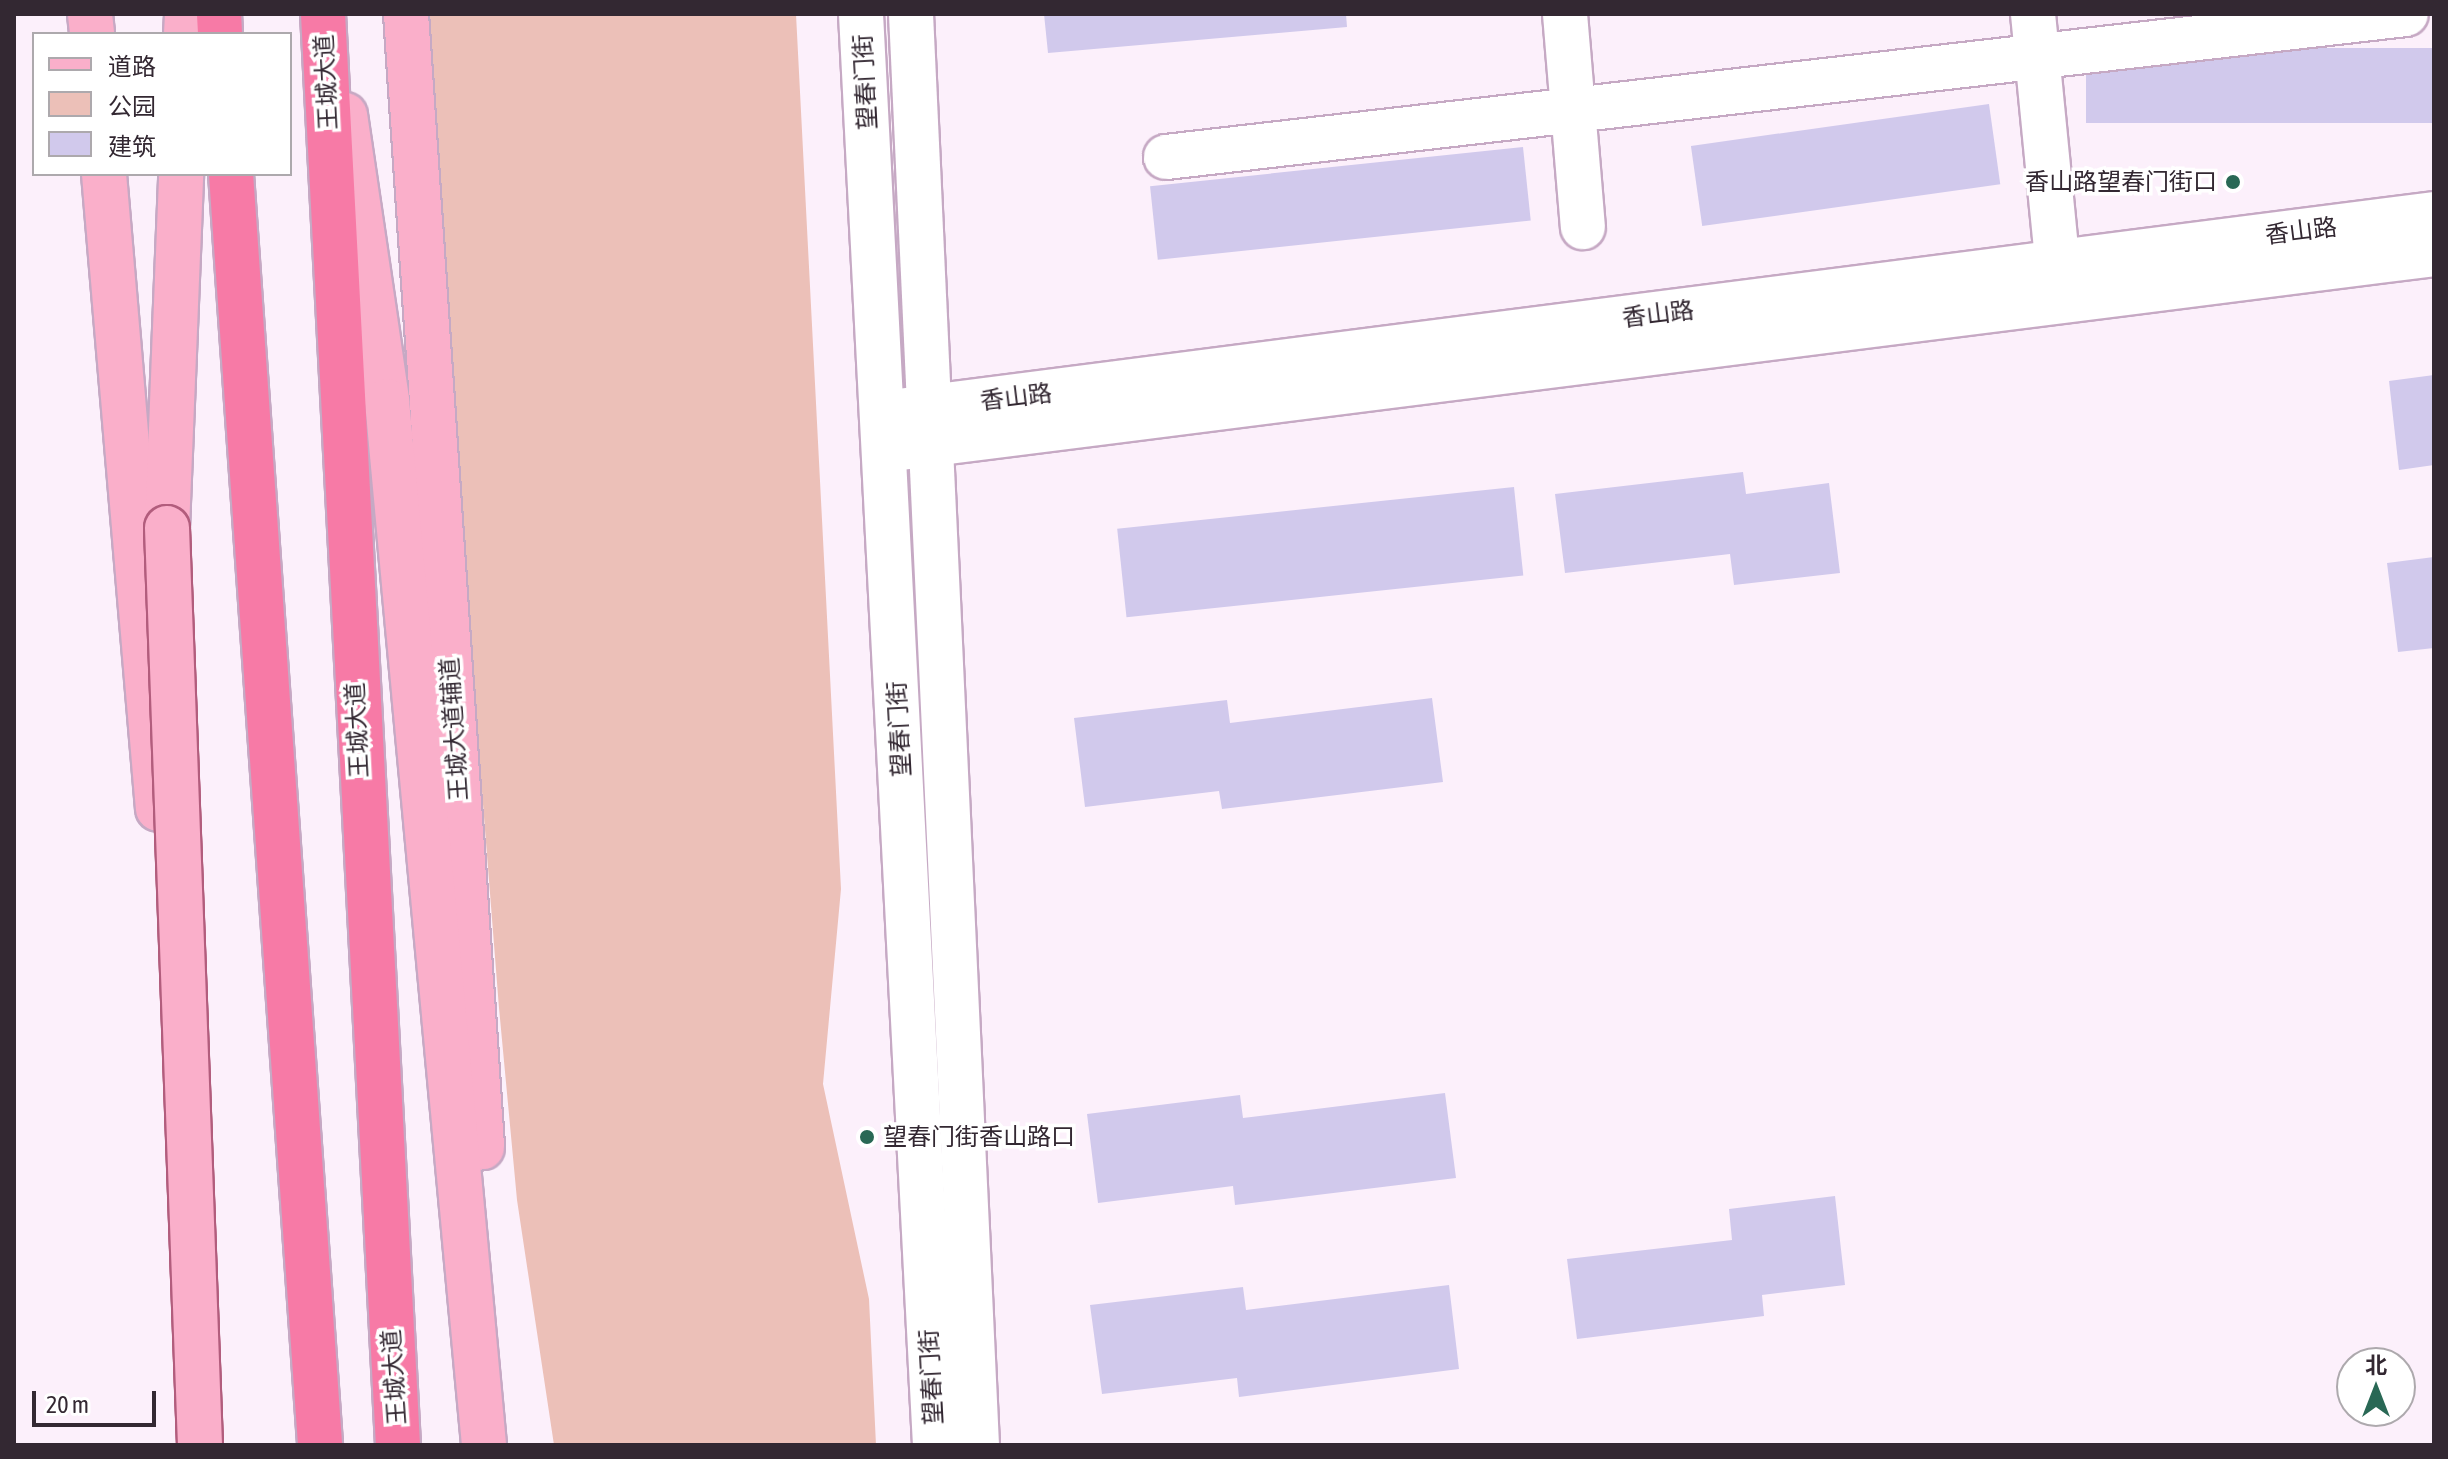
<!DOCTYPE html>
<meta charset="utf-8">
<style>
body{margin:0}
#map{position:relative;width:2448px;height:1459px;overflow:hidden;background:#fcf0fb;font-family:"Asap Condensed","Noto Sans SC",sans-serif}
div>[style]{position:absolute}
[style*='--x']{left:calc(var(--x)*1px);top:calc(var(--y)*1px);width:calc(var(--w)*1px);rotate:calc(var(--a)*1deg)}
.green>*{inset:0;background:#ecc0b8}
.building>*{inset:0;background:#d1c9ec;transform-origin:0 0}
.roads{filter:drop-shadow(2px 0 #c6a9c4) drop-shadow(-2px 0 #c6a9c4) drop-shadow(0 2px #c6a9c4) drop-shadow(0 -2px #c6a9c4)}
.minor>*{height:44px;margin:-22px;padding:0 22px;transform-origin:22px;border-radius:22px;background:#fff}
.major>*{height:44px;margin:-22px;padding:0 22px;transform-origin:22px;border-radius:22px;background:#faafca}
.highway>*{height:44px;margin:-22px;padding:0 22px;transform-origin:22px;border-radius:22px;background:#f77aa6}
.bridges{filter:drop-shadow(2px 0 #b25d7d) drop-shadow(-2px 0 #b25d7d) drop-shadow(0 2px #b25d7d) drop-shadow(0 -2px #b25d7d)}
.major-bridge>*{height:44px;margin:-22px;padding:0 22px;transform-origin:22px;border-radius:22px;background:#faafca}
.dots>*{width:22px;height:22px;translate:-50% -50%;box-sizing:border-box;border:4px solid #fff;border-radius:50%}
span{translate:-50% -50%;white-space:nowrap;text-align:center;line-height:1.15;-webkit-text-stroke:7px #fff;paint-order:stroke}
.street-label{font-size:24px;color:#332832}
.poi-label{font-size:24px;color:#332832}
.right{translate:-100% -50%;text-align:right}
.left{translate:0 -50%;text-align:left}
.frame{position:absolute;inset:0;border:16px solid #332832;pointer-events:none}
.legend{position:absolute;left:32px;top:32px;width:260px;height:144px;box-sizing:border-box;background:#fff;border:2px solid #ada9ad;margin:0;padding:10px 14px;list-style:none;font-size:24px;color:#332832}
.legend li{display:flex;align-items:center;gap:16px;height:40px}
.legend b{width:40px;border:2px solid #ada9ad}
.north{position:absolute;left:2336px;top:1347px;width:80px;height:80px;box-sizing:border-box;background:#fff;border:2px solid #ada9ad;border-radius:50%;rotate:0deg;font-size:22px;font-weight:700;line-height:32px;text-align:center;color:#332832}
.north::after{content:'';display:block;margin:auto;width:28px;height:36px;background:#296855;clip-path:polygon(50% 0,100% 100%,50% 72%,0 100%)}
.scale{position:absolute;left:32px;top:1391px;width:124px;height:36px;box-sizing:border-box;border:4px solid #332832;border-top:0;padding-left:10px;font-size:24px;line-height:28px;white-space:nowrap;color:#332832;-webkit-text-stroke:6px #fff;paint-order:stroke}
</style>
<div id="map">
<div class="green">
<div style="clip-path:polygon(421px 14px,796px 14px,841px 889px,823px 1084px,869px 1299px,876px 1445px,554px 1445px,517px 1200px,499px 1008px)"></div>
</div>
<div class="building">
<div style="clip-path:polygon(1044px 14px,1346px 14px,1347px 27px,1048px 53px)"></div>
<div style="left:2434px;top:48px;width:75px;height:348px;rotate:90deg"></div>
<div style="left:1989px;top:104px;width:81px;height:301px;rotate:82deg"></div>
<div style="left:1523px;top:147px;width:74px;height:375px;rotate:84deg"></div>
<div style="clip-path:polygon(2434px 375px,2434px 465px,2399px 470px,2389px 381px)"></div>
<div style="clip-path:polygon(1743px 472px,1746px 494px,1829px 483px,1840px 573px,1734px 585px,1730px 554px,1565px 573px,1555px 494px)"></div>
<div style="left:1514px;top:487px;width:89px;height:399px;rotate:84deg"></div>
<div style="clip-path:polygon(2434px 557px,2434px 648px,2398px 652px,2387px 563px)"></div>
<div style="clip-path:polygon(1432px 698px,1443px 782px,1222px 809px,1219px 791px,1085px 807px,1074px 718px,1227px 700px,1230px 723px)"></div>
<div style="clip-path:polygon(1445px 1093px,1456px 1178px,1235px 1205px,1233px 1186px,1098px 1203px,1087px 1114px,1240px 1095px,1243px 1118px)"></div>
<div style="clip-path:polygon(1835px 1196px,1845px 1285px,1762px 1295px,1764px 1316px,1577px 1339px,1567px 1259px,1732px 1240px,1729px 1209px)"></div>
<div style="clip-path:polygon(1449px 1285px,1459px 1369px,1239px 1397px,1237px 1378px,1102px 1394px,1090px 1305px,1243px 1287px,1246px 1310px)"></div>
</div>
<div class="roads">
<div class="minor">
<div style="--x:861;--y:14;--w:1433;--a:87.04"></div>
<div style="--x:911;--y:14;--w:1433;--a:87.36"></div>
<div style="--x:1565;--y:14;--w:214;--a:85.2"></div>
<div style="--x:2033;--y:14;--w:278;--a:84.4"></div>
<div style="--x:1166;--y:157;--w:1248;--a:-6.58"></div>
<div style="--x:883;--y:413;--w:1564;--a:-7.31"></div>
<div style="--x:885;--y:450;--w:1561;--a:-7.21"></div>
</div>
<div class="major">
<div style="--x:90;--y:14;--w:20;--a:84"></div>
<div style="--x:406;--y:14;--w:1136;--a:86.16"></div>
<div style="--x:186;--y:34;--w:20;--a:-87"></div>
<div style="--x:345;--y:115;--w:289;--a:81.6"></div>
<div style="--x:387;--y:401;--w:1048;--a:84.69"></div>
<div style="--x:104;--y:174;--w:637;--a:85.14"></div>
<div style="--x:167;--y:528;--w:354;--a:-87.7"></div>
</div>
<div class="highway">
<div style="--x:219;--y:14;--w:20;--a:87"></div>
<div style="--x:323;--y:14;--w:1433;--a:87"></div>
<div style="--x:231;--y:174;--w:1274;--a:85.99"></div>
</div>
</div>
<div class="bridges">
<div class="major-bridge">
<div style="--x:167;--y:528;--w:918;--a:87.94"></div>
</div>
</div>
<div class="dots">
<div style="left:2233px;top:182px;background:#296855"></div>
<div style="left:867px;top:1137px;background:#296855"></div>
</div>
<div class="street-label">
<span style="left:326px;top:82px;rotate:-93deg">王城大道</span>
<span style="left:865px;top:82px;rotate:-93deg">望春门街</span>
<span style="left:2301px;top:231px;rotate:-7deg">香山路</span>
<span style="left:1658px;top:314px;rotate:-7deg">香山路</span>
<span style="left:1016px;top:397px;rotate:-7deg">香山路</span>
<span style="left:454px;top:729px;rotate:-94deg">王城大道辅道</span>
<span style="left:899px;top:729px;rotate:-93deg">望春门街</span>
<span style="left:357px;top:730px;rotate:-93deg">王城大道</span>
<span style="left:394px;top:1377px;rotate:-94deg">王城大道</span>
<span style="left:931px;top:1377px;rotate:-93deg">望春门街</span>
</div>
<div class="poi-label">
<span class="right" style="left:2217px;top:182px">香山路望春门街口</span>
<span class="left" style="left:883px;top:1137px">望春门街香山路口</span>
</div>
<div class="frame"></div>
<ul class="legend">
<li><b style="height:10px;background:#faafca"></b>道路</li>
<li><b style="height:22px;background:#ecc0b8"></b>公园</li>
<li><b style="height:22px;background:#d1c9ec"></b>建筑</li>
</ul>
<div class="north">北</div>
<div class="scale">20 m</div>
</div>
